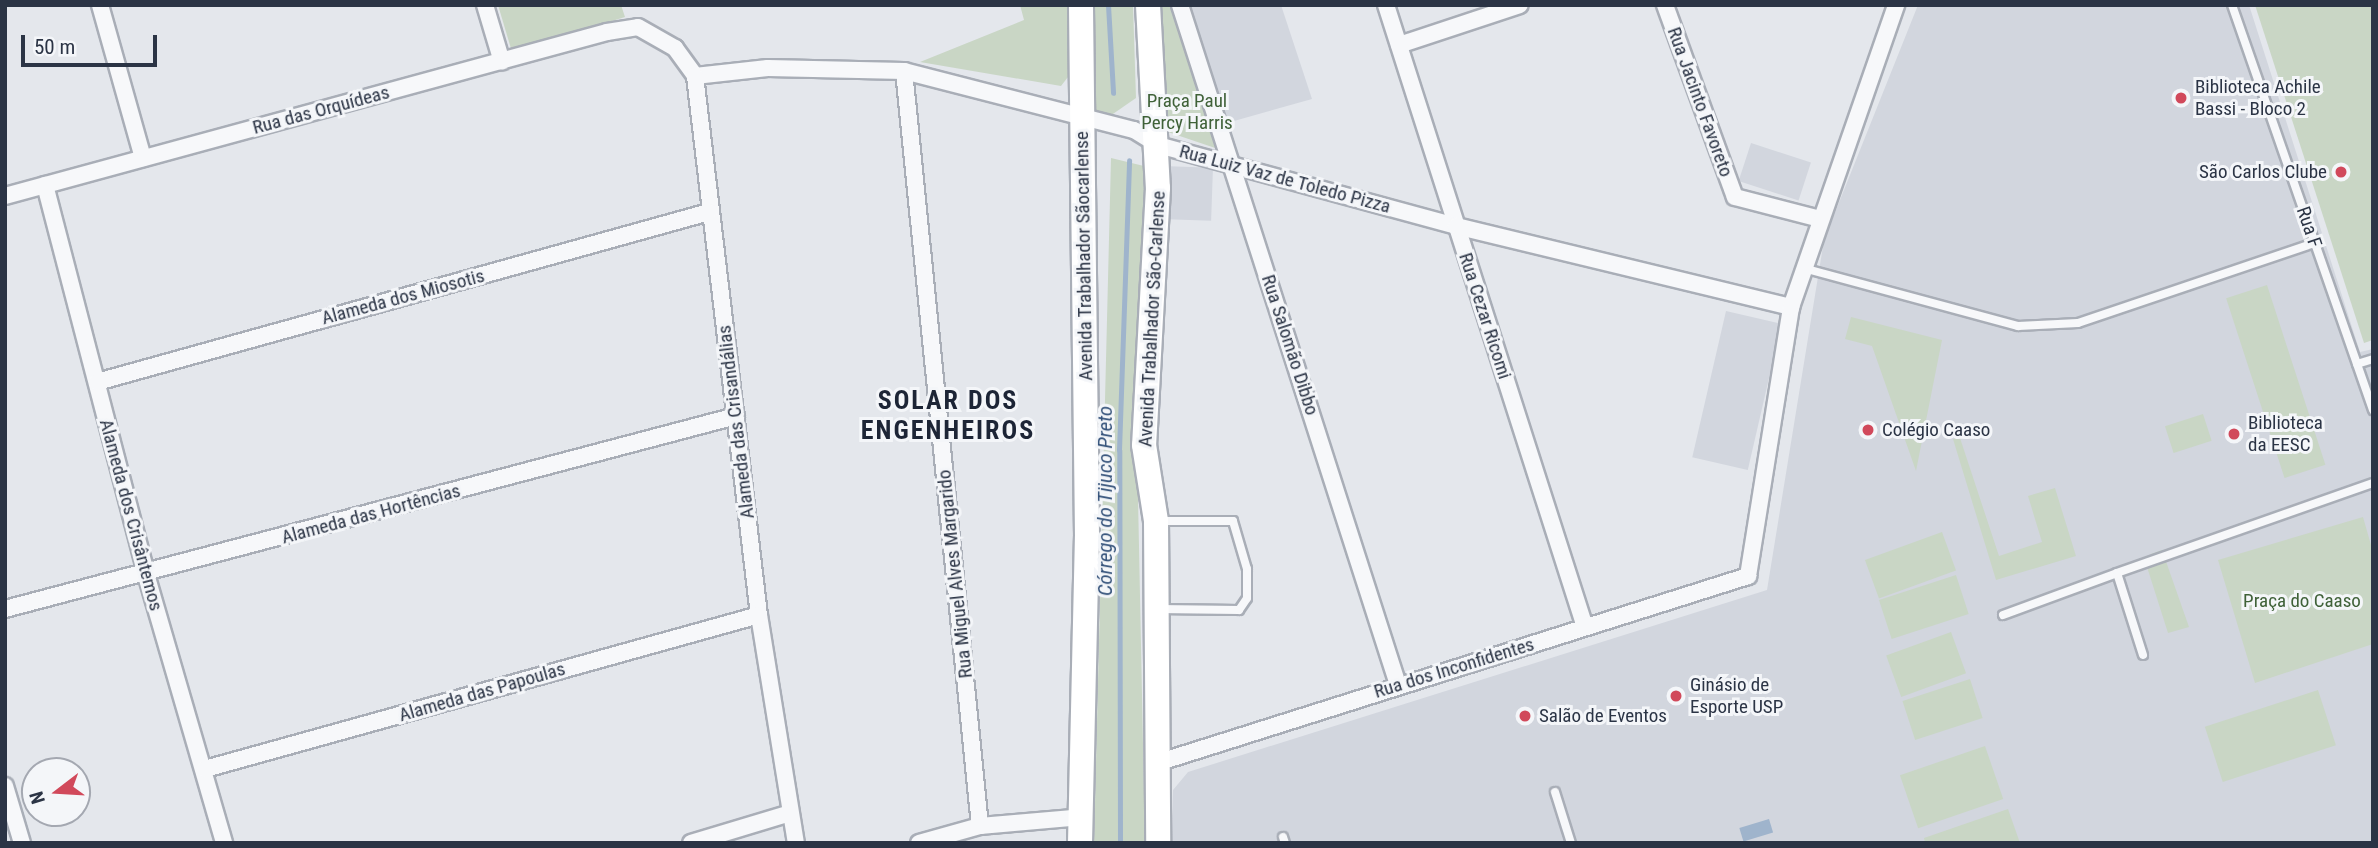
<!DOCTYPE html>
<meta charset="utf-8">
<style>
body{margin:0}
#map{position:relative;width:2378px;height:848px;overflow:hidden;background:#e4e7ec;font-family:"Roboto Condensed",sans-serif}
div>[style]{position:absolute}
[style*='--x']{left:calc(var(--x)*1px);top:calc(var(--y)*1px);width:calc(var(--w)*1px);rotate:calc(var(--a)*1deg)}
.built>*{inset:0;background:#d2d6de;transform-origin:0 0}
.green>*{inset:0;background:#c9d6c5;transform-origin:0 0}
.water>*{inset:0;background:#9fb4cc;transform-origin:0 0}
.stream>*{height:5px;margin:-2.5px;padding:0 2.5px;transform-origin:2.5px;border-radius:2.5px;background:#9fb4cc}
.roads{filter:drop-shadow(2px 0 #a9aeb7) drop-shadow(-2px 0 #a9aeb7) drop-shadow(0 2px #a9aeb7) drop-shadow(0 -2px #a9aeb7)}
.service>*{height:8px;margin:-4px;padding:0 4px;transform-origin:4px;border-radius:4px;background:#f7f8fa}
.minor>*{height:16px;margin:-8px;padding:0 8px;transform-origin:8px;border-radius:8px;background:#f7f8fa}
.primary>*{height:24px;margin:-12px;padding:0 12px;transform-origin:12px;border-radius:12px;background:#fff}
.dots>*{width:19px;height:19px;translate:-50% -50%;box-sizing:border-box;border:4px solid #f4f6f9;border-radius:50%}
span{translate:-50% -50%;white-space:nowrap;text-align:center;line-height:1.15;-webkit-text-stroke:6px #f4f6f9;paint-order:stroke}
.poi-label{font-size:19px;color:#2b3445}
.left{translate:0 -50%;text-align:left}
.right{translate:-100% -50%;text-align:right}
.park-label{font-size:19px;color:#3f6138}
.street-label{font-size:19px;color:#2b3445}
.water-label{font-size:21px;color:#34527a;font-style:italic}
.district-label{font-size:26px;color:#1d2536;font-weight:700;letter-spacing:2px}
.frame{position:absolute;inset:0;border:7px solid #2b3445;pointer-events:none}
.north{position:absolute;left:21px;top:757px;width:70px;height:70px;box-sizing:border-box;background:#f4f6f9;border:2px solid #a4a8b1;border-radius:50%;rotate:253deg;font-size:19px;font-weight:700;line-height:28px;text-align:center;color:#2b3445}
.north::after{content:'';display:block;margin:auto;width:24px;height:32px;background:#d1495b;clip-path:polygon(50% 0,100% 100%,50% 72%,0 100%)}
.scale{position:absolute;left:21px;top:35px;width:136px;height:32px;box-sizing:border-box;border:4px solid #2b3445;border-top:0;padding-left:9px;font-size:21px;line-height:24px;white-space:nowrap;color:#2b3445;-webkit-text-stroke:5px #f4f6f9;paint-order:stroke}
</style>
<div id="map">
<div class="built">
<div style="clip-path:polygon(1186px 5px,1281px 5px,1312px 99px,1227px 123px)"></div>
<div style="clip-path:polygon(1918px 5px,2249px 5px,2360px 352px,2373px 349px,2373px 843px,1171px 843px,1173px 790px,1188px 772px,1767px 590px,1824px 240px)"></div>
<div style="left:1751px;top:143px;width:63px;height:40px;rotate:18deg"></div>
<div style="left:1162px;top:166px;width:51px;height:53px;rotate:2deg"></div>
<div style="left:1726px;top:311px;width:57px;height:150px;rotate:13deg"></div>
</div>
<div class="green">
<div style="clip-path:polygon(498px 5px,621px 5px,625px 17px,512px 52px)"></div>
<div style="clip-path:polygon(1020px 5px,1070px 5px,1068px 77px,1061px 86px,920px 62px,1024px 20px)"></div>
<div style="clip-path:polygon(1091px 5px,1133px 5px,1136px 98px,1110px 116px,1092px 113px)"></div>
<div style="clip-path:polygon(1153px 5px,1177px 5px,1227px 152px,1162px 130px)"></div>
<div style="clip-path:polygon(2255px 5px,2373px 5px,2373px 340px,2364px 343px)"></div>
<div style="clip-path:polygon(1111px 158px,1148px 167px,1138px 497px,1145px 843px,1094px 843px)"></div>
<div style="left:2267px;top:285px;width:189px;height:43px;rotate:72deg"></div>
<div style="clip-path:polygon(1851px 317px,1942px 340px,1916px 471px,1872px 346px,1845px 339px)"></div>
<div style="left:2203px;top:414px;width:28px;height:40px;rotate:72deg"></div>
<div style="clip-path:polygon(1960px 438px,1999px 556px,2042px 542px,2028px 496px,2055px 488px,2076px 556px,1996px 580px,1953px 439px)"></div>
<div style="clip-path:polygon(2363px 517px,2373px 552px,2373px 644px,2255px 683px,2218px 560px)"></div>
<div style="left:1942px;top:532px;width:41px;height:82px;rotate:70deg"></div>
<div style="clip-path:polygon(2162px 550px,2189px 627px,2168px 633px,2147px 567px,2151px 554px)"></div>
<div style="left:1956px;top:575px;width:41px;height:81px;rotate:72deg"></div>
<div style="left:1951px;top:632px;width:44px;height:69px;rotate:70deg"></div>
<div style="left:1970px;top:679px;width:41px;height:71px;rotate:72deg"></div>
<div style="left:2318px;top:690px;width:58px;height:119px;rotate:72deg"></div>
<div style="left:1985px;top:746px;width:56px;height:90px;rotate:71deg"></div>
<div style="clip-path:polygon(2008px 809px,2020px 843px,1925px 843px,1924px 838px)"></div>
</div>
<div class="water">
<div style="left:1769px;top:819px;width:14px;height:31px;rotate:73deg"></div>
</div>
<div class="stream">
<div style="--x:1108;--y:5;--w:88;--a:86.7"></div>
<div style="--x:1120;--y:843;--w:393;--a:-90.1"></div>
<div style="--x:1119;--y:450;--w:290;--a:-88"></div>
</div>
<div class="roads">
<div class="service">
<div style="--x:2232;--y:5;--w:429;--a:70.8"></div>
<div style="--x:1803;--y:268;--w:223;--a:15.1"></div>
<div style="--x:2018;--y:326;--w:60;--a:-2.9"></div>
<div style="--x:2078;--y:323;--w:249;--a:-18.7"></div>
<div style="--x:2357;--y:364;--w:17;--a:-17"></div>
<div style="--x:1158;--y:609;--w:81;--a:0.7"></div>
<div style="--x:1239;--y:610;--w:14;--a:-56"></div>
<div style="--x:1247;--y:598;--w:29;--a:-90"></div>
<div style="--x:1247;--y:569;--w:50;--a:-106.3"></div>
<div style="--x:1233;--y:521;--w:74;--a:180"></div>
<div style="--x:2003;--y:615;--w:121;--a:-20.2"></div>
<div style="--x:2143;--y:655;--w:86;--a:-107.6"></div>
<div style="--x:2117;--y:573;--w:271;--a:-19.4"></div>
<div style="--x:1555;--y:792;--w:53;--a:72.6"></div>
<div style="--x:1283;--y:837;--w:6;--a:72"></div>
</div>
<div class="minor">
<div style="--x:100;--y:5;--w:159;--a:74.3"></div>
<div style="--x:485;--y:5;--w:59;--a:73.4"></div>
<div style="--x:1180;--y:5;--w:714;--a:72.22"></div>
<div style="--x:1386;--y:5;--w:653;--a:72.26"></div>
<div style="--x:1665;--y:5;--w:204;--a:70"></div>
<div style="--x:1735;--y:197;--w:85;--a:14.4"></div>
<div style="--x:1399;--y:45;--w:127;--a:-18.3"></div>
<div style="--x:904;--y:71;--w:759;--a:84.25"></div>
<div style="--x:695;--y:76;--w:73;--a:-6.3"></div>
<div style="--x:768;--y:68;--w:136;--a:1.3"></div>
<div style="--x:904;--y:71;--w:237;--a:14.4"></div>
<div style="--x:1134;--y:130;--w:28;--a:32"></div>
<div style="--x:1158;--y:145;--w:309;--a:15.2"></div>
<div style="--x:1456;--y:226;--w:345;--a:13.6"></div>
<div style="--x:45;--y:185;--w:402;--a:75.4"></div>
<div style="--x:146;--y:574;--w:280;--a:73.8"></div>
<div style="--x:5;--y:196;--w:624;--a:-15.24"></div>
<div style="--x:607;--y:32;--w:31;--a:-9"></div>
<div style="--x:638;--y:27;--w:43;--a:29.6"></div>
<div style="--x:675;--y:48;--w:34;--a:54"></div>
<div style="--x:695;--y:76;--w:543;--a:83.23"></div>
<div style="--x:759;--y:615;--w:231;--a:80.8"></div>
<div style="--x:97;--y:382;--w:635;--a:-15.52"></div>
<div style="--x:5;--y:609;--w:756;--a:-14.79"></div>
<div style="--x:1160;--y:762;--w:617;--a:-17.55"></div>
<div style="--x:1748;--y:576;--w:272;--a:-80.9"></div>
<div style="--x:1791;--y:307;--w:320;--a:-70.8"></div>
<div style="--x:205;--y:769;--w:575;--a:-15.53"></div>
<div style="--x:5;--y:786;--w:59;--a:73.4"></div>
<div style="--x:691;--y:843;--w:100;--a:-16.8"></div>
<div style="--x:919;--y:843;--w:63;--a:-15.6"></div>
<div style="--x:980;--y:826;--w:102;--a:-5"></div>
</div>
<div class="primary">
<div style="--x:1148;--y:5;--w:183;--a:86.9"></div>
<div style="--x:1158;--y:188;--w:257;--a:93.1"></div>
<div style="--x:1144;--y:445;--w:77;--a:81"></div>
<div style="--x:1156;--y:521;--w:322;--a:89.6"></div>
<div style="--x:1080;--y:843;--w:307;--a:-88.7"></div>
<div style="--x:1087;--y:536;--w:531;--a:-90.65"></div>
</div>
</div>
<div class="dots">
<div style="left:2181px;top:98px;background:#d1495b"></div>
<div style="left:2341px;top:172px;background:#d1495b"></div>
<div style="left:1868px;top:430px;background:#d1495b"></div>
<div style="left:2234px;top:434px;background:#d1495b"></div>
<div style="left:1676px;top:696px;background:#d1495b"></div>
<div style="left:1525px;top:716px;background:#d1495b"></div>
</div>
<div class="poi-label">
<span class="left" style="left:2195px;top:98px">Biblioteca Achile<br>Bassi - Bloco 2</span>
<span class="right" style="left:2327px;top:172px">São Carlos Clube</span>
<span class="left" style="left:2248px;top:434px">Biblioteca<br>da EESC</span>
<span class="left" style="left:1882px;top:430px">Colégio Caaso</span>
<span class="left" style="left:1690px;top:696px">Ginásio de<br>Esporte USP</span>
<span class="left" style="left:1539px;top:716px">Salão de Eventos</span>
</div>
<div class="park-label">
<span style="left:1187px;top:112px">Praça Paul<br>Percy Harris</span>
<span style="left:2302px;top:601px">Praça do Caaso</span>
</div>
<div class="street-label">
<span style="left:1700px;top:102px;rotate:70deg">Rua Jacinto Favoreto</span>
<span style="left:321px;top:110px;rotate:-15deg">Rua das Orquídeas</span>
<span style="left:1285px;top:179px;rotate:15deg">Rua Luiz Vaz de Toledo Pizza</span>
<span style="left:2309px;top:227px;rotate:71deg">Rua F</span>
<span style="left:1084px;top:256px;rotate:-91deg">Avenida Trabalhador Sãocarlense</span>
<span style="left:403px;top:297px;rotate:-15deg">Alameda dos Miosotis</span>
<span style="left:1485px;top:316px;rotate:72deg">Rua Cezar Ricomi</span>
<span style="left:1152px;top:319px;rotate:-87deg">Avenida Trabalhador São-Carlense</span>
<span style="left:1290px;top:345px;rotate:72deg">Rua Salomão Dibbo</span>
<span style="left:736px;top:422px;rotate:-97deg">Alameda das Crisandálias</span>
<span style="left:371px;top:514px;rotate:-15deg">Alameda das Hortências</span>
<span style="left:131px;top:515px;rotate:75deg">Alameda dos Crisântemos</span>
<span style="left:955px;top:574px;rotate:-96deg">Rua Miguel Alves Margarido</span>
<span style="left:1454px;top:668px;rotate:-17deg">Rua dos Inconfidentes</span>
<span style="left:482px;top:692px;rotate:-16deg">Alameda das Papoulas</span>
</div>
<div class="water-label">
<span style="left:1105px;top:501px;rotate:-90deg">Córrego do Tijuco Preto</span>
</div>
<div class="district-label">
<span style="left:948px;top:416px">SOLAR DOS<br>ENGENHEIROS</span>
</div>
<div class="frame"></div>
<div class="north">N</div>
<div class="scale">50 m</div>
</div>
